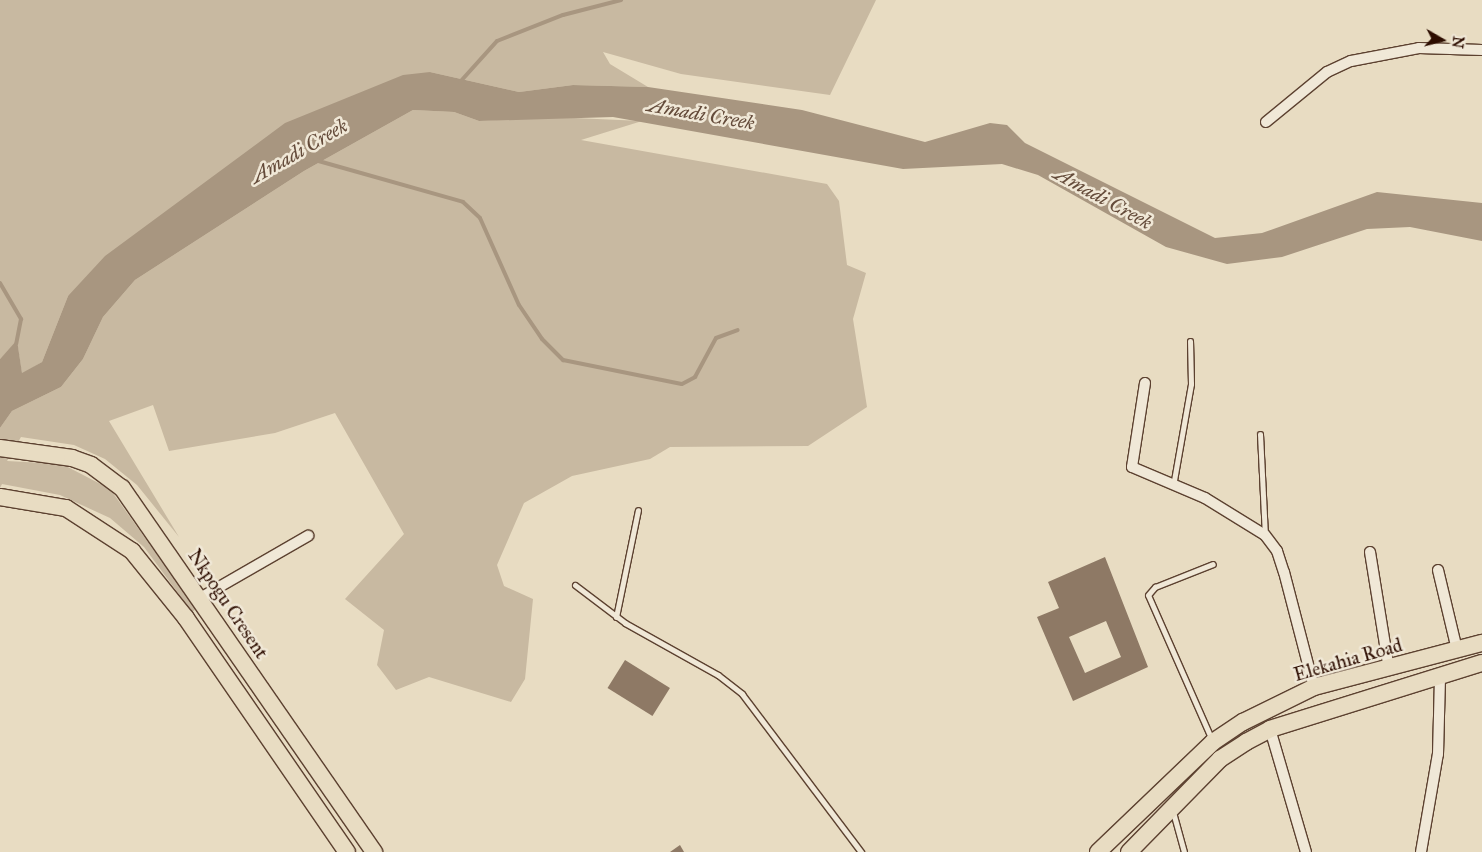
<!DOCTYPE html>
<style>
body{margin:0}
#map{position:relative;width:1482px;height:852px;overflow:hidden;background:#e8dcc2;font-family:"IM FELL Great Primer",serif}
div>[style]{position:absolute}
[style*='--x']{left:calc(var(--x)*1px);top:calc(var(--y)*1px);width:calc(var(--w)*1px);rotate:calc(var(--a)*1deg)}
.green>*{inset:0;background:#c8b9a1}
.water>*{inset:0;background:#a89680}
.stream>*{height:4px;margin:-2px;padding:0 2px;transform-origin:2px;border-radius:2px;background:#a89680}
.building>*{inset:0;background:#8e7965;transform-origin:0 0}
.roads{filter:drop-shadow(1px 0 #5c4130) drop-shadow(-1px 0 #5c4130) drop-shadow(0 1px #5c4130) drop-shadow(0 -1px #5c4130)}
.service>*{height:5px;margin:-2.5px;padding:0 2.5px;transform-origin:2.5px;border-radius:2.5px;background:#f0e8d7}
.minor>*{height:10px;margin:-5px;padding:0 5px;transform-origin:5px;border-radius:5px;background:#f0e8d7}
.primary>*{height:16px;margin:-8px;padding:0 8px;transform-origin:8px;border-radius:8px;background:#e8dcc2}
span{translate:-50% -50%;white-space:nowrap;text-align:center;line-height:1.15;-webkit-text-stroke:5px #f0e8d7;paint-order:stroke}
.street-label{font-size:19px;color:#2d0d00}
.water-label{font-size:20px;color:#644b3a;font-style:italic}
.north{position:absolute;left:1417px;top:15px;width:50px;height:50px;-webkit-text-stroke:4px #f0e8d7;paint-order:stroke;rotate:98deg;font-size:14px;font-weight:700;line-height:20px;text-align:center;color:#2d0d00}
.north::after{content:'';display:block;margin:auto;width:18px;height:22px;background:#2d0d00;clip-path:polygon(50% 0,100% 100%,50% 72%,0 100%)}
</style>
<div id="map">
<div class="green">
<div style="clip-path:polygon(0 0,876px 0,830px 95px,681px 74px,603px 52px,610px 64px,648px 87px,573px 85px,519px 92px,430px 72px,68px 296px,42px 362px,22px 374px,17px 341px,0 359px)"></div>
<div style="clip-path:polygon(413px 110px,454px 112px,479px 121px,552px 117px,642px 121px,581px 140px,827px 184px,839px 201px,847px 265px,866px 273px,853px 319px,867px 407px,808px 446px,670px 447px,650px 459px,572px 476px,524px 503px,497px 565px,504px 586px,533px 599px,525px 679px,511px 702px,429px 677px,396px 690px,377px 665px,384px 630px,345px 599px,404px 534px,335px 413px,275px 433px,169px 451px,153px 405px,109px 421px,179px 537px,137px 485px,105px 459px,74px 445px,21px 437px,7px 461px,62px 464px,110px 489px,196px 609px,192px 612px,144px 547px,110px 518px,60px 495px,2px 484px,0 488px,0 428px,12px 411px,61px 387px,83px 359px,103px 317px,135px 280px,304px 171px)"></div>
</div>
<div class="water">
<div style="clip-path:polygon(430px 72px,519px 92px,573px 85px,648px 87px,802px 110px,925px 142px,990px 123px,1007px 125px,1025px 143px,1215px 238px,1262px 233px,1377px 192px,1482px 203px,1482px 241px,1410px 227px,1367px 229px,1282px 257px,1227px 264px,1166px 247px,1038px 175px,1002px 164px,903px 169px,613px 117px,479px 121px,454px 112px,413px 110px,304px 171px,135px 280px,103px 317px,83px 359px,61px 387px,12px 411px,0 428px,0 359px,17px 340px,22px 373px,42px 362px,68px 296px,105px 256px,285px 123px,403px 75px)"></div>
</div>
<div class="stream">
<div style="--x:460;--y:82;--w:55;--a:-47.9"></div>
<div style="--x:497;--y:41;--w:71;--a:-21.5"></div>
<div style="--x:563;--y:15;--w:60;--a:-14.5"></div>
<div style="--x:315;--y:160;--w:154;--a:15.8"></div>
<div style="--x:463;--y:202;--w:23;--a:43"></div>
<div style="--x:480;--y:218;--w:95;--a:65.9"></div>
<div style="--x:519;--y:305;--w:41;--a:55.9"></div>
<div style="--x:542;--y:339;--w:30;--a:45"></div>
<div style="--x:563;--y:360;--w:121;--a:11.4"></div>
<div style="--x:682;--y:384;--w:15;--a:-28"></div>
<div style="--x:695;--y:377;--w:44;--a:-61.7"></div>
<div style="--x:716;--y:338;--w:23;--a:-20"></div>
<div style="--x:0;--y:283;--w:42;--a:59.7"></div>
<div style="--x:21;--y:319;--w:25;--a:101"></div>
</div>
<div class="building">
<div style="clip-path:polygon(evenodd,1105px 557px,1148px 667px,1073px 701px,1037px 617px,1059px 608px,1048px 582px,1105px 557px,1106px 621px,1121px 657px,1085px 673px,1069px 637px,1106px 621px)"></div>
<div style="left:625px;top:660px;width:53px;height:33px;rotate:32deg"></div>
<div style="clip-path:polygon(680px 845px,684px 852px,670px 852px)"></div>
</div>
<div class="roads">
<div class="service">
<div style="--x:1260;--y:434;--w:101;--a:87.2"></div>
<div style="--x:1173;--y:486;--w:104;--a:-80"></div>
<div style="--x:1191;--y:384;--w:43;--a:-91.3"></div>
<div style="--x:575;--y:585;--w:63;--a:37.2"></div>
<div style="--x:625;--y:623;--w:107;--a:29.2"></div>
<div style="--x:718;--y:675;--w:31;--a:38"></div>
<div style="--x:742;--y:694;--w:198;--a:53"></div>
<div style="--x:616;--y:617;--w:109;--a:-78.4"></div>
<div style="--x:1212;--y:740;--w:158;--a:-113.8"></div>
<div style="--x:1148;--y:595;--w:11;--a:-49"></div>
<div style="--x:1155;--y:587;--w:62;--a:-21.6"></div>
<div style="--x:1173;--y:812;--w:41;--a:74.6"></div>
</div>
<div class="minor">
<div style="--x:1266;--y:122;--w:79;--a:-39.3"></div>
<div style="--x:1327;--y:72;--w:26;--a:-25"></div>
<div style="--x:1351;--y:61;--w:69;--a:-10.8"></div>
<div style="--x:1419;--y:48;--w:63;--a:1.8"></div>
<div style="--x:1145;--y:383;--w:85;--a:98.8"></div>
<div style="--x:1132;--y:467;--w:79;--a:23"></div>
<div style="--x:1205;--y:498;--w:70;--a:31.7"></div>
<div style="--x:1265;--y:535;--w:20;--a:53"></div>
<div style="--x:1277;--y:551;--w:22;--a:72"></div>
<div style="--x:1284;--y:572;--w:119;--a:75.4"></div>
<div style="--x:1370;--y:552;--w:119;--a:80.8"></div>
<div style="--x:1438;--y:570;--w:82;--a:76.6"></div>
<div style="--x:200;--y:598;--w:125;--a:-29.9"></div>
<div style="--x:1270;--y:729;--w:128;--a:73.7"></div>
<div style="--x:1421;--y:852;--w:99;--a:-80.2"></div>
<div style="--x:1438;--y:754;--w:78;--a:-88.5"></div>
</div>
<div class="primary">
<div style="--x:0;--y:448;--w:73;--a:7.9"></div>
<div style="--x:72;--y:458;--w:20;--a:20"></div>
<div style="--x:91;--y:465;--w:39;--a:37"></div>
<div style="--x:122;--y:488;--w:443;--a:55.3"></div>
<div style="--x:0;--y:497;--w:67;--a:9.5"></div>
<div style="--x:66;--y:508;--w:79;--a:33.1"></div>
<div style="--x:132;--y:551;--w:86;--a:51.1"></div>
<div style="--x:186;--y:618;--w:284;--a:55.5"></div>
<div style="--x:1098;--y:852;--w:159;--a:-43.7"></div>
<div style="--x:1213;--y:742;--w:36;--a:-34"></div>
<div style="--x:1243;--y:722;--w:79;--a:-26.2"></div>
<div style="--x:1314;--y:687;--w:174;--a:-14.7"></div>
<div style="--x:1129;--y:852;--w:130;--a:-45.6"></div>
<div style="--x:1220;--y:759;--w:31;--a:-33"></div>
<div style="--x:1246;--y:742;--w:27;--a:-28"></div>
<div style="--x:1270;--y:729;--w:222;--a:-17.3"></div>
</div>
</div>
<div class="street-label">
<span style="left:228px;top:604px;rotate:56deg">Nkpogu Cresent</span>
<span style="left:1348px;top:660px;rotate:-16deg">Elekahia Road</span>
</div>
<div class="water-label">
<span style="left:701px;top:114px;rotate:10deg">Amadi Creek</span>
<span style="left:299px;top:151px;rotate:-30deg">Amadi Creek</span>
<span style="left:1103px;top:198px;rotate:29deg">Amadi Creek</span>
</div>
<div class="north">N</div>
</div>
